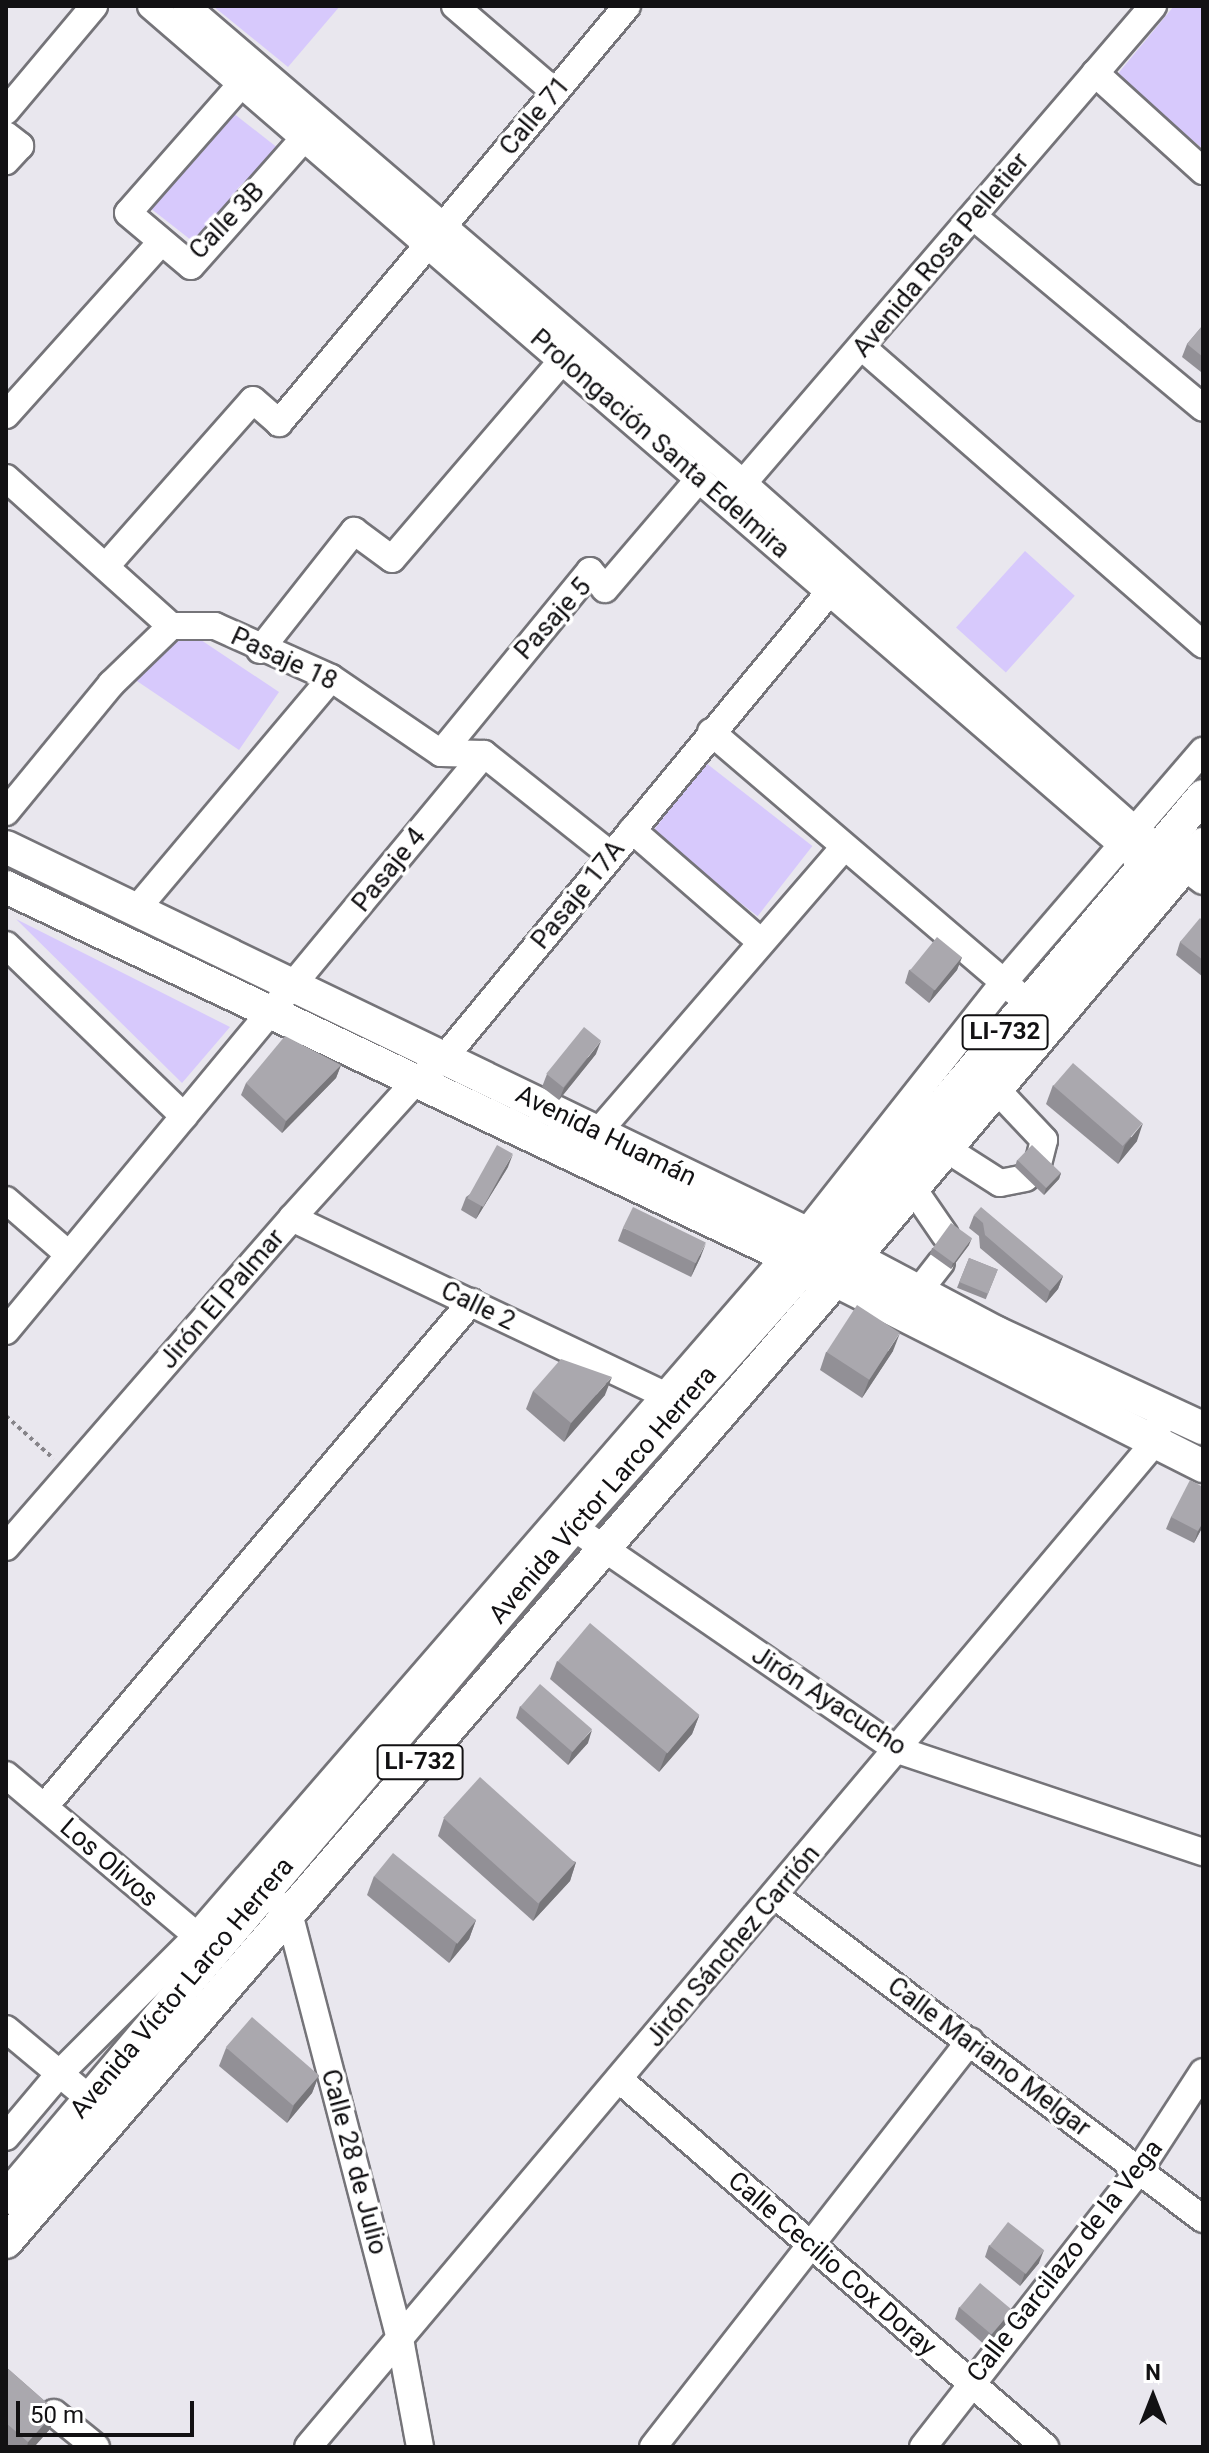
<!DOCTYPE html>
<meta charset="utf-8">
<style>
body{margin:0}
#map{position:relative;width:1209px;height:2453px;overflow:hidden;background:#e9e7ee;font-family:Roboto,sans-serif}
div>[style]{position:absolute}
[style*='--x']{left:calc(var(--x)*1px);top:calc(var(--y)*1px);width:calc(var(--w)*1px);rotate:calc(var(--a)*1deg)}
.green>*{inset:0;background:#d7c9fc;transform-origin:0 0}
.path>*{height:4px;margin-top:-2px;transform-origin:0;background:repeating-linear-gradient(90deg,#868489 0 4px,transparent 0 8px)}
.roads{filter:drop-shadow(2px 0 #757479) drop-shadow(-2px 0 #757479) drop-shadow(0 2px #757479) drop-shadow(0 -2px #757479)}
.minor>*{height:26px;margin:-13px;padding:0 13px;transform-origin:13px;border-radius:13px;background:#fff}
.major>*{height:32px;margin:-16px;padding:0 16px;transform-origin:16px;border-radius:16px;background:#fff}
.wall>*{inset:0;background:#929096;transform-origin:0 0}
.shaded-wall>*{inset:0;background:#77767a}
.building>*{inset:0;background:#aaa8ae;transform-origin:0 0}
span{translate:-50% -50%;white-space:nowrap;text-align:center;line-height:1.15;-webkit-text-stroke:7px #fff;paint-order:stroke}
.shield-label span{padding:2px 6px;background:#fff;border:2px solid;border-radius:6px;-webkit-text-stroke-width:0}
.shield-label{font-size:24px;color:#121113;font-weight:700}
.street-label{font-size:26px;color:#121113}
.frame{position:absolute;inset:0;border:8px solid #121113;pointer-events:none}
.north{position:absolute;left:1113px;top:2357px;width:80px;height:80px;-webkit-text-stroke:6px #fff;paint-order:stroke;rotate:0deg;font-size:22px;font-weight:700;line-height:32px;text-align:center;color:#121113}
.north::after{content:'';display:block;margin:auto;width:28px;height:36px;background:#121113;clip-path:polygon(50% 0,100% 100%,50% 72%,0 100%)}
.scale{position:absolute;left:16px;top:2401px;width:178px;height:36px;box-sizing:border-box;border:4px solid #121113;border-top:0;padding-left:10px;font-size:24px;line-height:28px;white-space:nowrap;color:#121113;-webkit-text-stroke:6px #fff;paint-order:stroke}
</style>
<div id="map">
<div class="green">
<div style="clip-path:polygon(213px 6px,340px 6px,288px 67px)"></div>
<div style="clip-path:polygon(1174px 6px,1203px 6px,1203px 149px,1116px 76px)"></div>
<div style="left:228px;top:109px;width:66px;height:126px;rotate:38deg"></div>
<div style="left:1025px;top:551px;width:67px;height:103px;rotate:42deg"></div>
<div style="clip-path:polygon(173px 636px,198px 638px,279px 692px,239px 750px,128px 675px)"></div>
<div style="left:706px;top:763px;width:135px;height:89px;rotate:38deg"></div>
<div style="clip-path:polygon(16px 919px,230px 1027px,182px 1083px)"></div>
</div>
<div class="path">
<div style="--x:6;--y:1416;--w:64;--a:41.9"></div>
</div>
<div class="roads">
<div class="minor">
<div style="--x:151;--y:6;--w:1300;--a:40.82"></div>
<div style="--x:186;--y:6;--w:733;--a:40.58"></div>
<div style="--x:743;--y:483;--w:522;--a:41.51"></div>
<div style="--x:1134;--y:829;--w:86;--a:37"></div>
<div style="--x:455;--y:6;--w:132;--a:40.7"></div>
<div style="--x:251;--y:73;--w:186;--a:131.3"></div>
<div style="--x:128;--y:213;--w:82;--a:40.1"></div>
<div style="--x:191;--y:266;--w:184;--a:-48.5"></div>
<div style="--x:1095;--y:73;--w:146;--a:42.2"></div>
<div style="--x:6;--y:111;--w:137;--a:-50"></div>
<div style="--x:6;--y:135;--w:18;--a:38"></div>
<div style="--x:20;--y:146;--w:21;--a:133"></div>
<div style="--x:974;--y:217;--w:298;--a:39.8"></div>
<div style="--x:863;--y:348;--w:451;--a:41.1"></div>
<div style="--x:6;--y:415;--w:232;--a:-48.1"></div>
<div style="--x:6;--y:478;--w:222;--a:41.9"></div>
<div style="--x:171;--y:626;--w:44;--a:0"></div>
<div style="--x:215;--y:626;--w:127;--a:24.1"></div>
<div style="--x:331;--y:678;--w:133;--a:34.3"></div>
<div style="--x:441;--y:753;--w:43;--a:1.3"></div>
<div style="--x:484;--y:754;--w:162;--a:38.5"></div>
<div style="--x:733;--y:495;--w:645;--a:-49.34"></div>
<div style="--x:107;--y:565;--w:220;--a:-48.5"></div>
<div style="--x:253;--y:400;--w:35;--a:41"></div>
<div style="--x:279;--y:423;--w:543;--a:-50.15"></div>
<div style="--x:260;--y:650;--w:152;--a:-51.7"></div>
<div style="--x:354;--y:531;--w:47;--a:36.4"></div>
<div style="--x:392;--y:559;--w:277;--a:-49.4"></div>
<div style="--x:711;--y:732;--w:400;--a:40.5"></div>
<div style="--x:441;--y:753;--w:235;--a:-50.7"></div>
<div style="--x:590;--y:571;--w:23;--a:50"></div>
<div style="--x:605;--y:589;--w:145;--a:-49.5"></div>
<div style="--x:6;--y:812;--w:166;--a:-50.6"></div>
<div style="--x:111;--y:684;--w:83;--a:-44"></div>
<div style="--x:632;--y:830;--w:171;--a:41"></div>
<div style="--x:135;--y:911;--w:304;--a:-49.9"></div>
<div style="--x:6;--y:945;--w:247;--a:43.9"></div>
<div style="--x:996;--y:1089;--w:70;--a:46.7"></div>
<div style="--x:1044;--y:1140;--w:21;--a:104"></div>
<div style="--x:599;--y:1131;--w:374;--a:-49.2"></div>
<div style="--x:945;--y:1148;--w:65;--a:32.5"></div>
<div style="--x:1000;--y:1183;--w:26;--a:-11"></div>
<div style="--x:912;--y:1187;--w:58;--a:55.5"></div>
<div style="--x:6;--y:1200;--w:81;--a:41"></div>
<div style="--x:292;--y:1218;--w:411;--a:25.4"></div>
<div style="--x:918;--y:1292;--w:37;--a:-52"></div>
<div style="--x:6;--y:1331;--w:749;--a:-50.36"></div>
<div style="--x:573;--y:1527;--w:394;--a:34.5"></div>
<div style="--x:898;--y:1750;--w:322;--a:18.5"></div>
<div style="--x:6;--y:1547;--w:436;--a:-49"></div>
<div style="--x:292;--y:1218;--w:182;--a:-47.9"></div>
<div style="--x:414;--y:1083;--w:40;--a:-40"></div>
<div style="--x:445;--y:1057;--w:621;--a:-50.42"></div>
<div style="--x:6;--y:1775;--w:264;--a:40.1"></div>
<div style="--x:45;--y:1806;--w:660;--a:-49.79"></div>
<div style="--x:775;--y:1896;--w:536;--a:37.04"></div>
<div style="--x:278;--y:1904;--w:14;--a:39"></div>
<div style="--x:289;--y:1913;--w:440;--a:75.4"></div>
<div style="--x:400;--y:2339;--w:110;--a:79.5"></div>
<div style="--x:6;--y:2029;--w:109;--a:39.8"></div>
<div style="--x:620;--y:2080;--w:562;--a:40.81"></div>
<div style="--x:6;--y:2137;--w:82;--a:-49.9"></div>
<div style="--x:59;--y:2074;--w:192;--a:-45"></div>
<div style="--x:195;--y:1938;--w:932;--a:-49.09"></div>
<div style="--x:805;--y:1234;--w:321;--a:-51.7"></div>
<div style="--x:1004;--y:982;--w:305;--a:-49.3"></div>
<div style="--x:54;--y:2413;--w:54;--a:39"></div>
<div style="--x:308;--y:2447;--w:1313;--a:-49.88"></div>
<div style="--x:1154;--y:1443;--w:20;--a:-75"></div>
<div style="--x:653;--y:2447;--w:515;--a:-52.02"></div>
<div style="--x:923;--y:2447;--w:349;--a:-52"></div>
<div style="--x:1138;--y:2172;--w:119;--a:-57"></div>
</div>
<div class="major">
<div style="--x:6;--y:847;--w:912;--a:25.75"></div>
<div style="--x:827;--y:1243;--w:192;--a:27.9"></div>
<div style="--x:997;--y:1333;--w:227;--a:24.8"></div>
<div style="--x:6;--y:887;--w:884;--a:25.32"></div>
<div style="--x:805;--y:1265;--w:446;--a:26.8"></div>
<div style="--x:6;--y:2198;--w:878;--a:-49.8"></div>
<div style="--x:573;--y:1527;--w:381;--a:-48.2"></div>
<div style="--x:827;--y:1243;--w:584;--a:-49.93"></div>
<div style="--x:6;--y:2242;--w:1268;--a:-49.22"></div>
<div style="--x:834;--y:1282;--w:573;--a:-49.89"></div>
</div>
</div>
<div class="wall">
<div style="clip-path:polygon(1203px 325px,1203px 370px,1201px 372px,1182px 357px,1187px 344px)"></div>
<div style="clip-path:polygon(1203px 921px,1203px 977px,1176px 955px,1180px 942px)"></div>
<div style="clip-path:polygon(962px 957px,957px 970px,929px 1003px,905px 983px,909px 970px)"></div>
<div style="clip-path:polygon(596px 1054px,559px 1100px,542px 1087px,547px 1074px)"></div>
<div style="clip-path:polygon(341px 1065px,336px 1078px,282px 1133px,241px 1095px,246px 1083px)"></div>
<div style="clip-path:polygon(1053px 1085px,1137px 1141px,1118px 1164px,1046px 1104px)"></div>
<div style="clip-path:polygon(1017px 1160px,1061px 1173px,1059px 1179px,1044px 1195px,1015px 1167px)"></div>
<div style="clip-path:polygon(508px 1167px,476px 1219px,461px 1210px,466px 1197px)"></div>
<div style="clip-path:polygon(974px 1215px,1063px 1276px,1058px 1289px,1046px 1303px,980px 1248px,979px 1236px,969px 1228px)"></div>
<div style="clip-path:polygon(623px 1228px,701px 1256px,691px 1277px,618px 1241px)"></div>
<div style="clip-path:polygon(969px 1245px,951px 1269px,930px 1254px,932px 1248px)"></div>
<div style="left:969px;top:1258px;width:31px;height:32px;rotate:22deg"></div>
<div style="clip-path:polygon(893px 1351px,862px 1398px,820px 1370px,826px 1352px)"></div>
<div style="clip-path:polygon(533px 1391px,605px 1395px,564px 1442px,526px 1409px)"></div>
<div style="clip-path:polygon(1203px 1487px,1203px 1526px,1194px 1543px,1166px 1529px,1171px 1517px)"></div>
<div style="clip-path:polygon(557px 1661px,699px 1716px,692px 1734px,659px 1772px,550px 1679px)"></div>
<div style="clip-path:polygon(520px 1706px,588px 1743px,568px 1765px,516px 1718px)"></div>
<div style="clip-path:polygon(444px 1818px,576px 1862px,570px 1881px,533px 1921px,438px 1836px)"></div>
<div style="clip-path:polygon(374px 1876px,476px 1920px,469px 1939px,449px 1963px,367px 1895px)"></div>
<div style="clip-path:polygon(226px 2048px,319px 2075px,312px 2093px,287px 2123px,219px 2066px)"></div>
<div style="clip-path:polygon(989px 2245px,1039px 2263px,1020px 2286px,985px 2257px)"></div>
<div style="clip-path:polygon(959px 2307px,1007px 2323px,986px 2346px,955px 2319px)"></div>
<div style="clip-path:polygon(6px 2367px,56px 2411px,50px 2429px,34px 2447px,6px 2447px)"></div>
</div>
<div class="shaded-wall">
<div style="clip-path:polygon(962px 957px,957px 970px,929px 1003px,934px 990px)"></div>
<div style="clip-path:polygon(601px 1041px,596px 1054px,559px 1100px,564px 1088px)"></div>
<div style="clip-path:polygon(341px 1065px,336px 1078px,282px 1133px,286px 1121px)"></div>
<div style="clip-path:polygon(1143px 1123px,1137px 1141px,1118px 1164px,1125px 1145px)"></div>
<div style="clip-path:polygon(513px 1154px,508px 1167px,476px 1219px,481px 1207px)"></div>
<div style="clip-path:polygon(1061px 1173px,1059px 1179px,1044px 1195px,1046px 1188px)"></div>
<div style="clip-path:polygon(972px 1238px,969px 1245px,951px 1269px,953px 1263px)"></div>
<div style="clip-path:polygon(706px 1243px,701px 1256px,691px 1277px,695px 1264px)"></div>
<div style="clip-path:polygon(1063px 1276px,1058px 1289px,1046px 1303px,1050px 1291px)"></div>
<div style="clip-path:polygon(900px 1333px,893px 1351px,862px 1398px,869px 1380px)"></div>
<div style="clip-path:polygon(612px 1377px,605px 1395px,564px 1442px,571px 1423px)"></div>
<div style="clip-path:polygon(1203px 1522px,1203px 1526px,1194px 1543px,1198px 1531px)"></div>
<div style="clip-path:polygon(699px 1716px,692px 1734px,659px 1772px,666px 1754px)"></div>
<div style="clip-path:polygon(592px 1730px,588px 1743px,568px 1765px,572px 1752px)"></div>
<div style="clip-path:polygon(576px 1862px,570px 1881px,533px 1921px,540px 1902px)"></div>
<div style="clip-path:polygon(476px 1920px,469px 1939px,449px 1963px,456px 1944px)"></div>
<div style="clip-path:polygon(319px 2075px,312px 2093px,287px 2123px,294px 2105px)"></div>
<div style="clip-path:polygon(1044px 2250px,1039px 2263px,1020px 2286px,1025px 2273px)"></div>
<div style="clip-path:polygon(1012px 2310px,1007px 2323px,986px 2346px,991px 2334px)"></div>
<div style="clip-path:polygon(56px 2411px,50px 2429px,34px 2447px,27px 2447px,28px 2442px)"></div>
</div>
<div class="building">
<div style="clip-path:polygon(1203px 325px,1203px 357px,1187px 344px)"></div>
<div style="clip-path:polygon(1200px 918px,1203px 921px,1203px 960px,1180px 942px)"></div>
<div style="left:937px;top:937px;width:32px;height:43px;rotate:39deg"></div>
<div style="left:584px;top:1027px;width:22px;height:60px;rotate:39deg"></div>
<div style="clip-path:polygon(285px 1036px,341px 1065px,286px 1121px,246px 1083px)"></div>
<div style="left:1073px;top:1063px;width:92px;height:30px;rotate:41deg"></div>
<div style="left:497px;top:1145px;width:18px;height:61px;rotate:29deg"></div>
<div style="left:1032px;top:1145px;width:40px;height:21px;rotate:44deg"></div>
<div style="left:633px;top:1207px;width:81px;height:23px;rotate:26deg"></div>
<div style="clip-path:polygon(981px 1207px,1063px 1276px,1050px 1291px,985px 1235px,983px 1223px,974px 1215px)"></div>
<div style="left:951px;top:1223px;width:26px;height:31px;rotate:36deg"></div>
<div style="left:969px;top:1258px;width:31px;height:26px;rotate:22deg"></div>
<div style="left:857px;top:1305px;width:51px;height:56px;rotate:33deg"></div>
<div style="clip-path:polygon(561px 1359px,612px 1377px,571px 1423px,533px 1391px)"></div>
<div style="clip-path:polygon(1190px 1480px,1203px 1487px,1203px 1522px,1198px 1531px,1171px 1517px)"></div>
<div style="left:590px;top:1623px;width:143px;height:50px;rotate:40deg"></div>
<div style="left:540px;top:1684px;width:69px;height:30px;rotate:41deg"></div>
<div style="left:480px;top:1777px;width:128px;height:55px;rotate:42deg"></div>
<div style="left:393px;top:1853px;width:107px;height:30px;rotate:39deg"></div>
<div style="left:252px;top:2017px;width:89px;height:40px;rotate:41deg"></div>
<div style="left:1008px;top:2222px;width:46px;height:30px;rotate:38deg"></div>
<div style="left:980px;top:2283px;width:42px;height:32px;rotate:40deg"></div>
<div style="clip-path:polygon(6px 2367px,56px 2411px,28px 2442px,6px 2423px)"></div>
</div>
<div class="shield-label">
<span style="left:1005px;top:1032px">LI-732</span>
<span style="left:420px;top:1762px">LI-732</span>
</div>
<div class="street-label">
<span style="left:535px;top:116px;rotate:-50deg">Calle 71</span>
<span style="left:227px;top:221px;rotate:-46deg">Calle 3B</span>
<span style="left:941px;top:255px;rotate:-50deg">Avenida Rosa Pelletier</span>
<span style="left:660px;top:444px;rotate:41deg">Prolongación Santa Edelmira</span>
<span style="left:553px;top:619px;rotate:-48deg">Pasaje 5</span>
<span style="left:284px;top:659px;rotate:25deg">Pasaje 18</span>
<span style="left:389px;top:870px;rotate:-51deg">Pasaje 4</span>
<span style="left:578px;top:895px;rotate:-51deg">Pasaje 17A</span>
<span style="left:606px;top:1136px;rotate:26deg">Avenida Huamán</span>
<span style="left:222px;top:1299px;rotate:-49deg">Jirón El Palmar</span>
<span style="left:478px;top:1306px;rotate:26deg">Calle 2</span>
<span style="left:603px;top:1495px;rotate:-49deg">Avenida Víctor Larco Herrera</span>
<span style="left:829px;top:1701px;rotate:33deg">Jirón Ayacucho</span>
<span style="left:109px;top:1863px;rotate:41deg">Los Olivos</span>
<span style="left:733px;top:1946px;rotate:-50deg">Jirón Sánchez Carrión</span>
<span style="left:182px;top:1988px;rotate:-50deg">Avenida Víctor Larco Herrera</span>
<span style="left:989px;top:2057px;rotate:37deg">Calle Mariano Melgar</span>
<span style="left:354px;top:2162px;rotate:75deg">Calle 28 de Julio</span>
<span style="left:1065px;top:2261px;rotate:-52deg">Calle Garcilazo de la Vega</span>
<span style="left:832px;top:2264px;rotate:41deg">Calle Cecilio Cox Doray</span>
</div>
<div class="frame"></div>
<div class="north">N</div>
<div class="scale">50 m</div>
</div>
